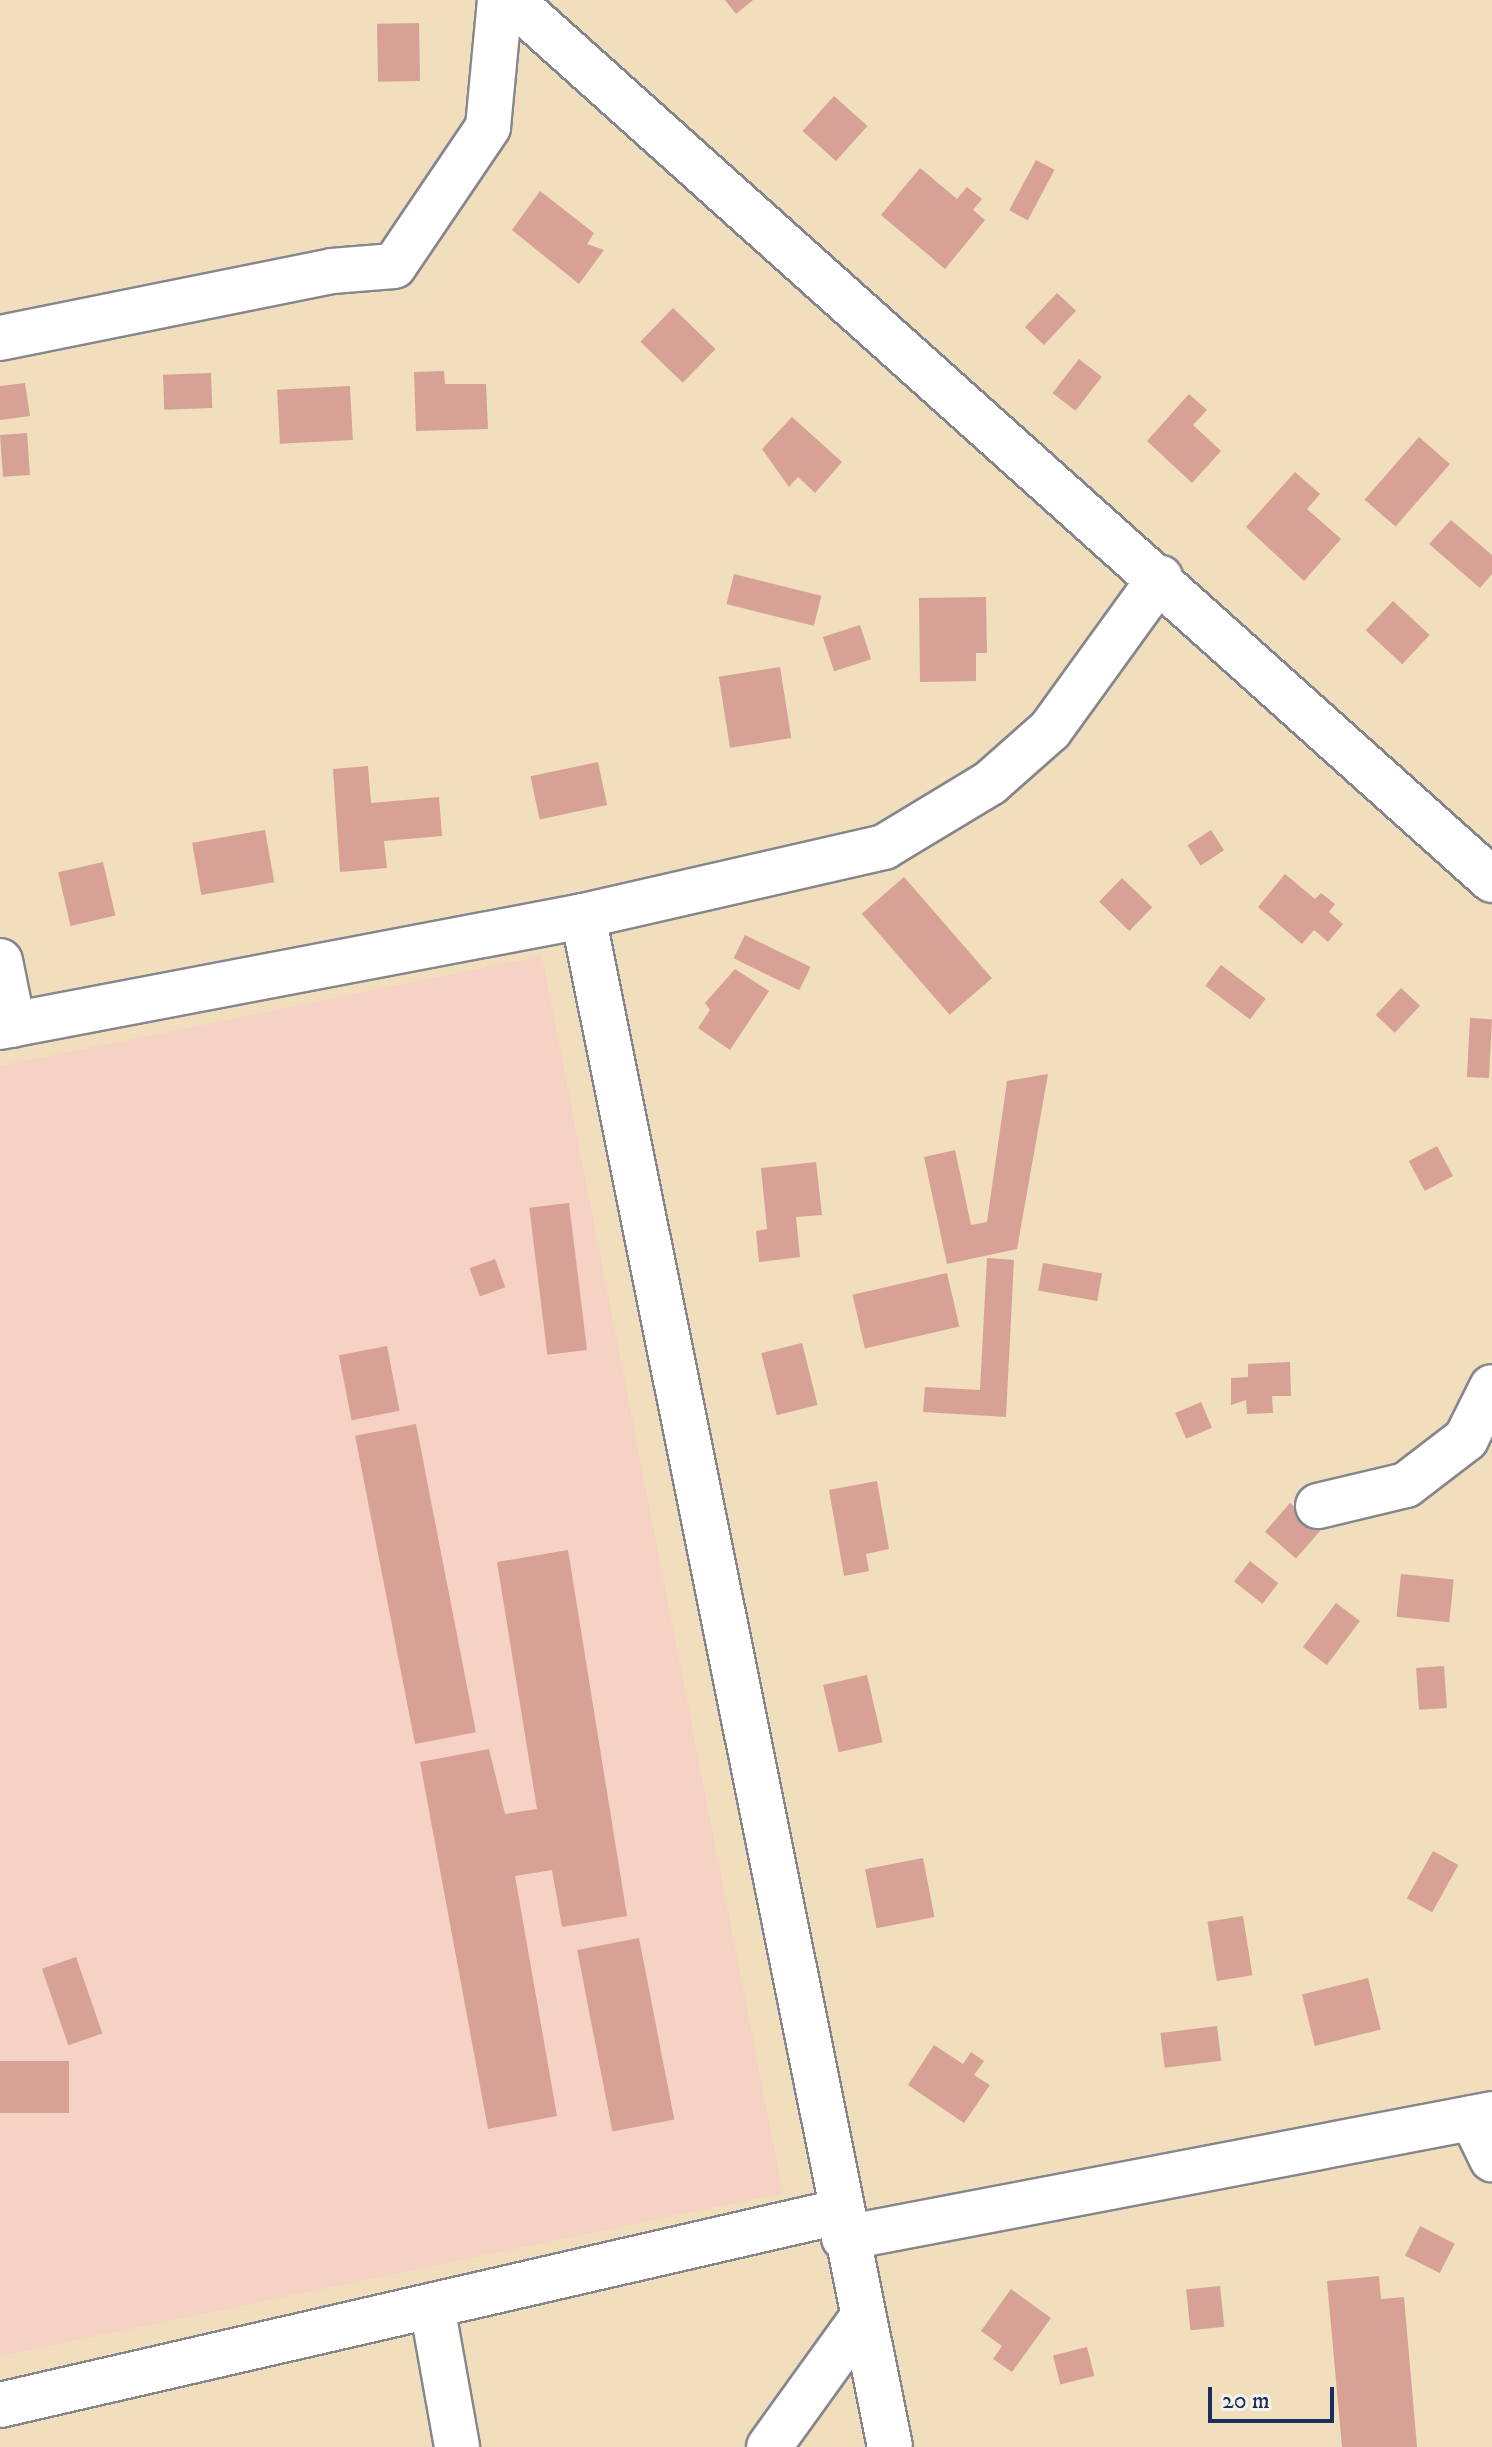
<!DOCTYPE html>
<style>
body{margin:0}
#map{position:relative;width:1492px;height:2447px;overflow:hidden;background:#f0debd;font-family:"IM FELL DW Pica",serif}
div>[style]{position:absolute}
[style*='--x']{left:calc(var(--x)*1px);top:calc(var(--y)*1px);width:calc(var(--w)*1px);rotate:calc(var(--a)*1deg)}
.built>*{inset:0;background:#f6d2c4}
.building>*{inset:0;background:#d8a195;transform-origin:0 0}
.roads{filter:drop-shadow(2px 0 #86868e) drop-shadow(-2px 0 #86868e) drop-shadow(0 2px #86868e) drop-shadow(0 -2px #86868e)}
.minor>*{height:44px;margin:-22px;padding:0 22px;transform-origin:22px;border-radius:22px;background:#fff}
span{translate:-50% -50%;white-space:nowrap;text-align:center;line-height:1.15;-webkit-text-stroke:7px #f7f3e8;paint-order:stroke}
.scale{position:absolute;left:1208px;top:2387px;width:126px;height:36px;box-sizing:border-box;border:4px solid #1b2f5e;border-top:0;padding-left:10px;font-size:24px;line-height:28px;white-space:nowrap;color:#1b2f5e;-webkit-text-stroke:6px #f7f3e8;paint-order:stroke}
</style>
<div id="map">
<div class="built">
<div style="clip-path:polygon(542px 956px,783px 2193px,0 2356px,0 1066px)"></div>
</div>
<div class="building">
<div style="clip-path:polygon(725px 0,753px 0,736px 14px)"></div>
<div style="left:419px;top:23px;width:58px;height:42px;rotate:89deg"></div>
<div style="left:834px;top:96px;width:45px;height:47px;rotate:42deg"></div>
<div style="left:1036px;top:160px;width:21px;height:57px;rotate:28deg"></div>
<div style="clip-path:polygon(920px 168px,957px 199px,967px 187px,982px 199px,973px 210px,985px 220px,945px 269px,881px 215px)"></div>
<div style="clip-path:polygon(540px 191px,594px 233px,587px 244px,604px 250px,579px 284px,512px 230px)"></div>
<div style="left:1057px;top:293px;width:26px;height:47px;rotate:43deg"></div>
<div style="left:673px;top:308px;width:59px;height:47px;rotate:44deg"></div>
<div style="left:1079px;top:359px;width:29px;height:43px;rotate:38deg"></div>
<div style="clip-path:polygon(444px 371px,445px 384px,486px 384px,488px 429px,416px 431px,414px 372px)"></div>
<div style="left:211px;top:373px;width:35px;height:48px;rotate:88deg"></div>
<div style="clip-path:polygon(25px 383px,30px 416px,0 420px,0 386px)"></div>
<div style="left:350px;top:386px;width:54px;height:73px;rotate:87deg"></div>
<div style="clip-path:polygon(1189px 394px,1207px 410px,1193px 425px,1221px 451px,1192px 483px,1147px 441px)"></div>
<div style="clip-path:polygon(792px 417px,842px 462px,815px 493px,798px 477px,789px 487px,762px 449px)"></div>
<div style="left:27px;top:433px;width:42px;height:27px;rotate:86deg"></div>
<div style="left:1419px;top:437px;width:41px;height:83px;rotate:41deg"></div>
<div style="clip-path:polygon(1295px 472px,1320px 494px,1307px 509px,1341px 539px,1304px 581px,1246px 527px)"></div>
<div style="clip-path:polygon(1451px 520px,1492px 555px,1492px 574px,1480px 588px,1429px 544px)"></div>
<div style="left:734px;top:574px;width:90px;height:31px;rotate:14deg"></div>
<div style="clip-path:polygon(986px 597px,987px 653px,976px 653px,976px 681px,920px 682px,919px 598px)"></div>
<div style="left:1393px;top:601px;width:50px;height:40px;rotate:43deg"></div>
<div style="left:860px;top:625px;width:36px;height:39px;rotate:72deg"></div>
<div style="left:780px;top:667px;width:72px;height:62px;rotate:81deg"></div>
<div style="left:598px;top:762px;width:44px;height:69px;rotate:78deg"></div>
<div style="clip-path:polygon(368px 766px,371px 803px,439px 797px,442px 836px,384px 841px,387px 868px,340px 872px,333px 769px)"></div>
<div style="left:265px;top:830px;width:53px;height:74px;rotate:80deg"></div>
<div style="left:1211px;top:830px;width:24px;height:28px;rotate:57deg"></div>
<div style="left:103px;top:862px;width:55px;height:46px;rotate:77deg"></div>
<div style="clip-path:polygon(1285px 874px,1315px 899px,1321px 893px,1335px 904px,1329px 912px,1343px 924px,1328px 942px,1314px 930px,1302px 944px,1258px 907px)"></div>
<div style="left:904px;top:877px;width:134px;height:56px;rotate:49deg"></div>
<div style="left:1122px;top:878px;width:42px;height:33px;rotate:44deg"></div>
<div style="left:745px;top:935px;width:73px;height:26px;rotate:26deg"></div>
<div style="left:1221px;top:965px;width:56px;height:26px;rotate:37deg"></div>
<div style="clip-path:polygon(735px 969px,769px 991px,730px 1050px,698px 1028px,710px 1010px,705px 1003px)"></div>
<div style="left:1401px;top:988px;width:26px;height:37px;rotate:43deg"></div>
<div style="left:1470px;top:1018px;width:22px;height:59px;rotate:3deg"></div>
<div style="clip-path:polygon(1048px 1074px,1017px 1249px,947px 1264px,924px 1157px,955px 1150px,971px 1225px,987px 1222px,1007px 1081px)"></div>
<div style="left:1437px;top:1146px;width:34px;height:32px;rotate:62deg"></div>
<div style="clip-path:polygon(816px 1162px,822px 1215px,796px 1217px,800px 1257px,759px 1262px,756px 1231px,767px 1229px,761px 1168px)"></div>
<div style="left:569px;top:1203px;width:148px;height:40px;rotate:83deg"></div>
<div style="clip-path:polygon(987px 1258px,1014px 1260px,1006px 1417px,923px 1412px,925px 1387px,980px 1390px)"></div>
<div style="left:495px;top:1259px;width:30px;height:27px;rotate:70deg"></div>
<div style="left:1043px;top:1263px;width:60px;height:28px;rotate:10deg"></div>
<div style="left:947px;top:1273px;width:55px;height:97px;rotate:77deg"></div>
<div style="left:802px;top:1343px;width:64px;height:42px;rotate:76deg"></div>
<div style="left:387px;top:1346px;width:66px;height:49px;rotate:79deg"></div>
<div style="clip-path:polygon(1290px 1362px,1291px 1396px,1272px 1396px,1273px 1413px,1247px 1414px,1246px 1400px,1231px 1405px,1231px 1378px,1248px 1377px,1248px 1364px)"></div>
<div style="left:1201px;top:1402px;width:28px;height:28px;rotate:67deg"></div>
<div style="left:416px;top:1424px;width:314px;height:62px;rotate:79deg"></div>
<div style="clip-path:polygon(877px 1481px,889px 1549px,866px 1554px,869px 1571px,844px 1576px,829px 1490px)"></div>
<div style="left:1290px;top:1503px;width:41px;height:38px;rotate:41deg"></div>
<div style="clip-path:polygon(568px 1550px,627px 1916px,562px 1927px,552px 1870px,515px 1876px,557px 2116px,488px 2129px,420px 1762px,489px 1749px,505px 1814px,537px 1809px,497px 1562px)"></div>
<div style="left:1250px;top:1561px;width:36px;height:26px;rotate:38deg"></div>
<div style="left:1401px;top:1574px;width:53px;height:43px;rotate:6deg"></div>
<div style="left:1336px;top:1603px;width:30px;height:55px;rotate:37deg"></div>
<div style="left:1444px;top:1666px;width:42px;height:28px;rotate:86deg"></div>
<div style="left:867px;top:1675px;width:69px;height:45px;rotate:77deg"></div>
<div style="left:1433px;top:1851px;width:29px;height:54px;rotate:29deg"></div>
<div style="left:923px;top:1858px;width:60px;height:59px;rotate:79deg"></div>
<div style="left:1243px;top:1916px;width:60px;height:36px;rotate:81deg"></div>
<div style="left:639px;top:1938px;width:185px;height:63px;rotate:79deg"></div>
<div style="left:76px;top:1957px;width:81px;height:36px;rotate:71deg"></div>
<div style="left:1368px;top:1978px;width:53px;height:68px;rotate:76deg"></div>
<div style="left:1217px;top:2026px;width:35px;height:57px;rotate:83deg"></div>
<div style="clip-path:polygon(934px 2045px,963px 2064px,971px 2052px,984px 2061px,974px 2075px,990px 2085px,964px 2123px,908px 2085px)"></div>
<div style="left:0;top:2061px;width:69px;height:52px"></div>
<div style="left:1420px;top:2226px;width:39px;height:33px;rotate:27deg"></div>
<div style="clip-path:polygon(1379px 2276px,1381px 2299px,1404px 2297px,1417px 2447px,1342px 2447px,1327px 2281px)"></div>
<div style="left:1220px;top:2286px;width:41px;height:34px;rotate:84deg"></div>
<div style="clip-path:polygon(1011px 2289px,1051px 2318px,1012px 2372px,993px 2359px,1002px 2346px,981px 2331px)"></div>
<div style="left:1087px;top:2347px;width:30px;height:35px;rotate:76deg"></div>
</div>
<div class="roads">
<div class="minor">
<div style="--x:511;--y:0;--w:1318;--a:41.89"></div>
<div style="--x:0;--y:338;--w:339;--a:-11.4"></div>
<div style="--x:332;--y:271;--w:62;--a:-4.6"></div>
<div style="--x:394;--y:266;--w:168;--a:-55.9"></div>
<div style="--x:488;--y:127;--w:128;--a:-84.6"></div>
<div style="--x:583;--y:916;--w:1561;--a:78.66"></div>
<div style="--x:0;--y:961;--w:65;--a:78.5"></div>
<div style="--x:0;--y:1027;--w:593;--a:-10.78"></div>
<div style="--x:583;--y:916;--w:309;--a:-12.9"></div>
<div style="--x:884;--y:847;--w:124;--a:-31.1"></div>
<div style="--x:990;--y:783;--w:80;--a:-41.5"></div>
<div style="--x:1050;--y:730;--w:188;--a:-54.1"></div>
<div style="--x:1318;--y:1506;--w:90;--a:-13.4"></div>
<div style="--x:1406;--y:1485;--w:76;--a:-37.5"></div>
<div style="--x:1466;--y:1439;--w:58;--a:-63.4"></div>
<div style="--x:1472;--y:2118;--w:46;--a:64"></div>
<div style="--x:844;--y:2238;--w:660;--a:-10.83"></div>
<div style="--x:432;--y:2306;--w:143;--a:79.9"></div>
<div style="--x:0;--y:2405;--w:864;--a:-12.97"></div>
<div style="--x:769;--y:2447;--w:159;--a:-54.2"></div>
</div>
</div>
<div class="scale">20 m</div>
</div>
